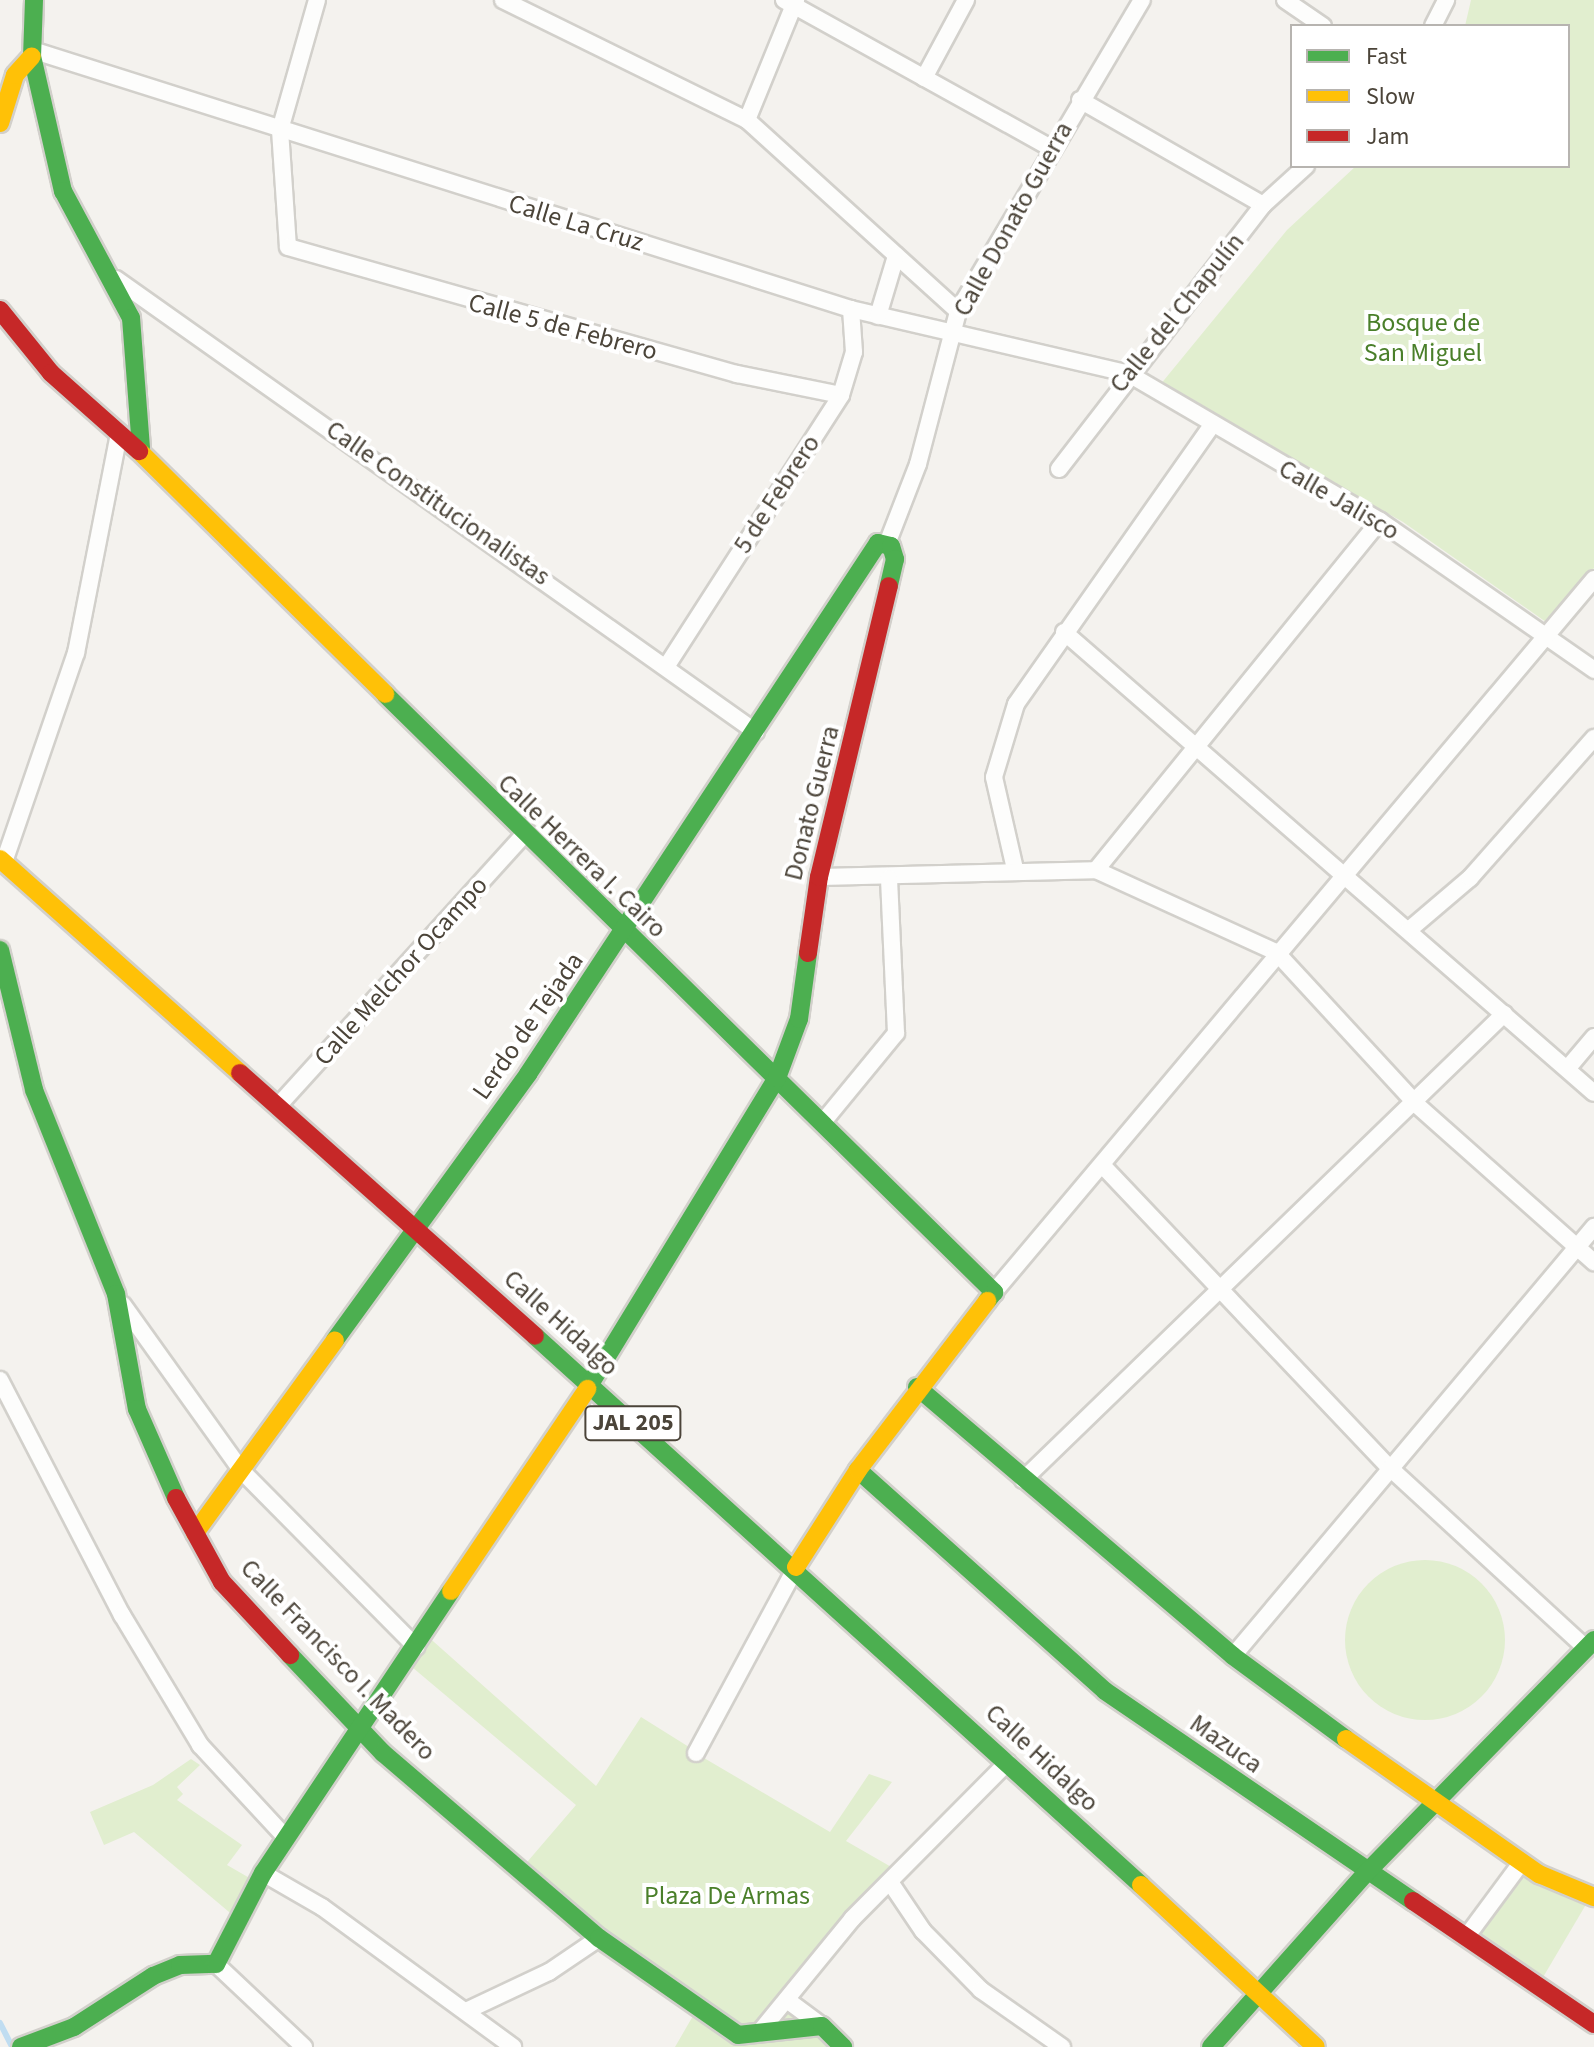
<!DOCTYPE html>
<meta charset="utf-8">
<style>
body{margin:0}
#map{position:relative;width:1594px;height:2047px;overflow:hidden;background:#f4f2ee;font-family:"Source Sans 3",sans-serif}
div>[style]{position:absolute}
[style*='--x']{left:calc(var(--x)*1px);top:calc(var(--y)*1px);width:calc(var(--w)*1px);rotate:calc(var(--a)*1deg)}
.green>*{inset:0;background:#e1eecf}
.round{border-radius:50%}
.stream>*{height:6px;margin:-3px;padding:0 3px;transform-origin:3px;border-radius:3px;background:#c0ddf1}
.roads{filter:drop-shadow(2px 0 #d2d0cb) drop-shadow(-2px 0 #d2d0cb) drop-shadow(0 2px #d2d0cb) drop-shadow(0 -2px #d2d0cb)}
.street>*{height:16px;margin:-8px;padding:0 8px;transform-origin:8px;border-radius:8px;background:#fdfdfc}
.fast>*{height:18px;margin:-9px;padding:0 9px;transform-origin:9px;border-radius:9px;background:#4caf50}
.slow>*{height:18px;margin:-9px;padding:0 9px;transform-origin:9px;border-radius:9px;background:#ffc107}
.jam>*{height:18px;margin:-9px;padding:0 9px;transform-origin:9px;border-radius:9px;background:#c62828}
span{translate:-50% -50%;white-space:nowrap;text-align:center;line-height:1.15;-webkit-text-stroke:8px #fff;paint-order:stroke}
.shield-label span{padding:2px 6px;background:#fff;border:2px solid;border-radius:6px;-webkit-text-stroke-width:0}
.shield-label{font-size:24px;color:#4b4439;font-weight:700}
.street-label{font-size:26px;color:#4b4439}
.park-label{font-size:26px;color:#4a7f2a}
.legend{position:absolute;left:1290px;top:24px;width:280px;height:144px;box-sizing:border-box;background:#fff;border:2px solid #b7b4b0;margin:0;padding:10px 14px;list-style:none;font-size:24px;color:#4b4439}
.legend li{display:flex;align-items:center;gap:16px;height:40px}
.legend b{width:40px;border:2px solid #b7b4b0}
</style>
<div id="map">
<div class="green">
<div style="clip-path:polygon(1471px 0,1594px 0,1594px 568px,1546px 622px,1403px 522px,1160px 385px,1287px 230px,1356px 166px,1568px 166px,1568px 26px,1465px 26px)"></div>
<div class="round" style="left:1345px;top:1560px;width:160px;height:160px"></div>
<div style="clip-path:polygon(791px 1563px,803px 1574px,704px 1758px,830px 1832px,869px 1774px,892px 1782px,846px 1841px,900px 1872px,793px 1993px,838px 2047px,675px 2047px,697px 2009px,522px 1868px,576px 1805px,406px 1662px,425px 1634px,596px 1786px,641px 1717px,689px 1747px)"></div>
<div style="clip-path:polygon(191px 1759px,200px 1765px,177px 1787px,183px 1794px,177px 1800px,242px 1845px,227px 1865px,253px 1880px,235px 1917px,134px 1832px,104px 1845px,90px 1812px,153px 1785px)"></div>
<div style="clip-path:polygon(1528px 1867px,1591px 1896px,1539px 1984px,1474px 1940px)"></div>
</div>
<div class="stream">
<div style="--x:0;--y:2023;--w:27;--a:63"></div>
</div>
<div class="roads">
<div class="street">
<div style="--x:317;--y:0;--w:135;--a:105.9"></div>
<div style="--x:280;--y:130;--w:117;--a:86.1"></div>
<div style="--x:288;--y:247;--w:467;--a:15.8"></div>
<div style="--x:737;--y:374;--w:106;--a:11.4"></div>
<div style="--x:503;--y:0;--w:272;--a:26.2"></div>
<div style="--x:747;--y:120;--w:285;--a:42.2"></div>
<div style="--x:784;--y:0;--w:303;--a:29"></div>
<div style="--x:1285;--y:0;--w:46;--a:34.4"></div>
<div style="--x:1433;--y:26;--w:29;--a:-63"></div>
<div style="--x:32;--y:50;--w:859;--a:17.55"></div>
<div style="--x:851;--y:309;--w:283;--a:13.1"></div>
<div style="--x:1127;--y:373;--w:293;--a:30.3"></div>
<div style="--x:1380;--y:521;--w:261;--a:34.8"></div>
<div style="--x:924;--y:78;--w:89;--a:-61.7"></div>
<div style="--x:1080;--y:100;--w:211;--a:29.8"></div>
<div style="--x:747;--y:120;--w:130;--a:-67.8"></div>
<div style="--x:116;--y:279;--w:784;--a:35.29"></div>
<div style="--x:878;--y:316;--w:63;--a:-73.3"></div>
<div style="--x:1059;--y:469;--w:334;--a:-52.3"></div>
<div style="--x:1263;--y:205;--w:58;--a:-42.2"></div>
<div style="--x:887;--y:544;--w:86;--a:-68.8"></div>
<div style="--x:918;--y:464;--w:158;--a:-75.3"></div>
<div style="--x:958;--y:311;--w:361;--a:-59.4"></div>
<div style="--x:1064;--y:632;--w:702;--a:41.02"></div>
<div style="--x:666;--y:667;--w:323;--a:-57.2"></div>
<div style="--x:841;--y:395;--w:45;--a:-73.2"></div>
<div style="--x:854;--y:352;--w:43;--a:-94"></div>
<div style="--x:4;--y:862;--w:221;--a:-71"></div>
<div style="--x:76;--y:653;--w:223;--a:-78.9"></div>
<div style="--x:1015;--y:869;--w:94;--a:-102.9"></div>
<div style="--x:994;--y:777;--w:76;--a:-73.2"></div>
<div style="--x:1016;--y:704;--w:339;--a:-54.9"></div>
<div style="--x:1096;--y:870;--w:450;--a:-50.9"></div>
<div style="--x:819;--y:877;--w:277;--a:-1.4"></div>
<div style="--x:1096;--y:870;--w:198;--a:24.5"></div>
<div style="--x:1276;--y:952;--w:208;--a:47.3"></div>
<div style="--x:1417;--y:1105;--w:237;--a:41.6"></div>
<div style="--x:1409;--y:930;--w:80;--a:-40.4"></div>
<div style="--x:1470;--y:878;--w:187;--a:-48.5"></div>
<div style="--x:1567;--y:1069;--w:42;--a:-49.8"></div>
<div style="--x:278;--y:1106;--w:365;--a:-47.8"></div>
<div style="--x:823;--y:1122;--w:115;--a:-50.6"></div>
<div style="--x:896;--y:1033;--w:155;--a:-92.6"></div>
<div style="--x:1104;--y:1167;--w:415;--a:46.5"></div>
<div style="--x:1390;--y:1468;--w:266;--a:42.6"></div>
<div style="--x:994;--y:1292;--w:932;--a:-49.92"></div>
<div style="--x:123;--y:1305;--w:203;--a:54.4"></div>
<div style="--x:241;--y:1470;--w:249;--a:45.3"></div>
<div style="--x:0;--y:1380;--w:265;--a:62.6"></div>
<div style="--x:122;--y:1615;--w:152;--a:59"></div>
<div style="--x:200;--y:1745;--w:127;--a:47.2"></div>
<div style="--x:1023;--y:1480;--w:670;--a:-44.09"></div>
<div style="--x:1233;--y:1656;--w:561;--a:-49.92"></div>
<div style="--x:696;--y:1753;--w:211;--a:-61.7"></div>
<div style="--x:263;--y:1873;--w:68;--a:30"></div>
<div style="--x:322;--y:1907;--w:237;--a:36.2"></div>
<div style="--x:890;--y:1882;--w:59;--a:56"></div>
<div style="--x:923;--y:1931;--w:83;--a:45.5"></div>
<div style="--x:981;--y:1990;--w:99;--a:35.1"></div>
<div style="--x:1467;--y:1936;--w:91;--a:-53.5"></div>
<div style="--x:216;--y:1964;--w:121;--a:43.3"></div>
<div style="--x:787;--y:2000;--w:44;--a:36.6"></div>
<div style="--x:466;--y:2011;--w:92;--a:-25.2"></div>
<div style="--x:549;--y:1972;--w:60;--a:-34.2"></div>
<div style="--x:758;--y:2034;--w:149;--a:-50.7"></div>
<div style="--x:852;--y:1919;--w:221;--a:-45.2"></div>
</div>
<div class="fast">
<div style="--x:34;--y:0;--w:56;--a:92"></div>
<div style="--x:32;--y:56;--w:139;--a:77.1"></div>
<div style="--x:63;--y:191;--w:144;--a:61.8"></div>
<div style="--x:131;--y:318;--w:130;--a:85.6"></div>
<div style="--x:385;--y:694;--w:854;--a:44.48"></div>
<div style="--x:994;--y:1292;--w:11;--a:128"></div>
<div style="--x:0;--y:950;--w:144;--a:76.3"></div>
<div style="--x:34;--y:1090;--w:220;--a:68.1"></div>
<div style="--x:116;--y:1294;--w:117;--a:79.7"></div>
<div style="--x:137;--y:1409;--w:97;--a:66.3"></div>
<div style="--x:535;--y:1336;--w:818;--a:42.17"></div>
<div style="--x:335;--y:1340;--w:329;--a:-54"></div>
<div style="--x:528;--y:1074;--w:636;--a:-56.61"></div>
<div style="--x:878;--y:543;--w:13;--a:13"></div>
<div style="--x:891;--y:546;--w:14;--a:73"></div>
<div style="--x:895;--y:559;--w:28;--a:103"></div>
<div style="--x:917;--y:1387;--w:415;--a:40.4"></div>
<div style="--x:1233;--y:1656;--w:140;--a:36.3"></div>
<div style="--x:587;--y:1389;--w:364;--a:-58.6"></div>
<div style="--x:777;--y:1078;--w:63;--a:-69.6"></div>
<div style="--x:799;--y:1019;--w:67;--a:-82.2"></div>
<div style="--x:858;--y:1470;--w:331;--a:41.8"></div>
<div style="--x:1105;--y:1691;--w:373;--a:34.3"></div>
<div style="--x:290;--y:1655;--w:135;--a:46.5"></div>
<div style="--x:383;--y:1753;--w:284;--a:40.6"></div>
<div style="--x:599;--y:1938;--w:169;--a:34.9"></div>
<div style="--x:738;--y:2035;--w:84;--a:-6.1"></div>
<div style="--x:822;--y:2026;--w:30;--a:45"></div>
<div style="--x:21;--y:2047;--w:57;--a:-20.7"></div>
<div style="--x:74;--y:2027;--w:94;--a:-32.8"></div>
<div style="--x:153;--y:1976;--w:29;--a:-22"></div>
<div style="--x:180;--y:1965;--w:36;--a:-2"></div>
<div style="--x:216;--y:1964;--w:102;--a:-62.7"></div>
<div style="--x:263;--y:1873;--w:339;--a:-56.3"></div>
<div style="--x:1211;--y:2047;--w:233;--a:-48.3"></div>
<div style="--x:1366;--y:1873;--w:326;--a:-45.6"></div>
</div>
<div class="slow">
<div style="--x:0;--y:123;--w:50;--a:-72.6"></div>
<div style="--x:15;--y:75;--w:25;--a:-48"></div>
<div style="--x:139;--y:451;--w:346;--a:44.6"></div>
<div style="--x:0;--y:859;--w:322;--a:41.7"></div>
<div style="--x:195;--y:1533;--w:238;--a:-54"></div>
<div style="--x:796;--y:1567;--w:115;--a:-57.4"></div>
<div style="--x:858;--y:1470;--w:213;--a:-52.6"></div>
<div style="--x:451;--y:1591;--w:244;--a:-56"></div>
<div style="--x:1346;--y:1739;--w:236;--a:35"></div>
<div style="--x:1539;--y:1874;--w:60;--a:22.7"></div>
<div style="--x:1141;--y:1885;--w:238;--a:42.8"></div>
</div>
<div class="jam">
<div style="--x:0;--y:310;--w:81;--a:51"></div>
<div style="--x:51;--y:373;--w:118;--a:41.6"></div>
<div style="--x:808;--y:953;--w:77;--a:-81.8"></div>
<div style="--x:819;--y:877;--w:299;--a:-76.5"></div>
<div style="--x:240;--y:1073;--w:395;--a:41.7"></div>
<div style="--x:176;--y:1498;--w:96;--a:61.3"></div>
<div style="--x:222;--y:1582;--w:100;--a:47"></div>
<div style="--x:1413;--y:1901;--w:219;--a:34.2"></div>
</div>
</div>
<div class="shield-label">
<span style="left:633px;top:1423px">JAL 205</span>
</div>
<div class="street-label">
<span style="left:1013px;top:219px;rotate:-61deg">Calle Donato Guerra</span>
<span style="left:576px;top:223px;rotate:17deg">Calle La Cruz</span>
<span style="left:1177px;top:313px;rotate:-51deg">Calle del Chapulín</span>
<span style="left:563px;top:327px;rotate:15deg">Calle 5 de Febrero</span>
<span style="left:777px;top:494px;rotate:-57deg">5 de Febrero</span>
<span style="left:1339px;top:500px;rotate:30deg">Calle Jalisco</span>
<span style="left:438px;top:503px;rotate:35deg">Calle Constitucionalistas</span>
<span style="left:812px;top:803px;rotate:-76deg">Donato Guerra</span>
<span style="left:582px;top:856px;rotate:44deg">Calle Herrera I. Cairo</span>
<span style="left:401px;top:971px;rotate:-48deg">Calle Melchor Ocampo</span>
<span style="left:528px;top:1026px;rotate:-55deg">Lerdo de Tejada</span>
<span style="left:561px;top:1323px;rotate:42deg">Calle Hidalgo</span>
<span style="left:338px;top:1660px;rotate:46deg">Calle Francisco I. Madero</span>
<span style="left:1226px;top:1744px;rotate:35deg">Mazuca</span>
<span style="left:1042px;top:1758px;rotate:43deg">Calle Hidalgo</span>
</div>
<div class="park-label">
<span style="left:1423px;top:338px">Bosque de<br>San Miguel</span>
<span style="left:727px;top:1896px">Plaza De Armas</span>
</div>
<ul class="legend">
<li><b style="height:10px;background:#4caf50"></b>Fast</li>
<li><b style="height:10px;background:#ffc107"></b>Slow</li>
<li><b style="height:10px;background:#c62828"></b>Jam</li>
</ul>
</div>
